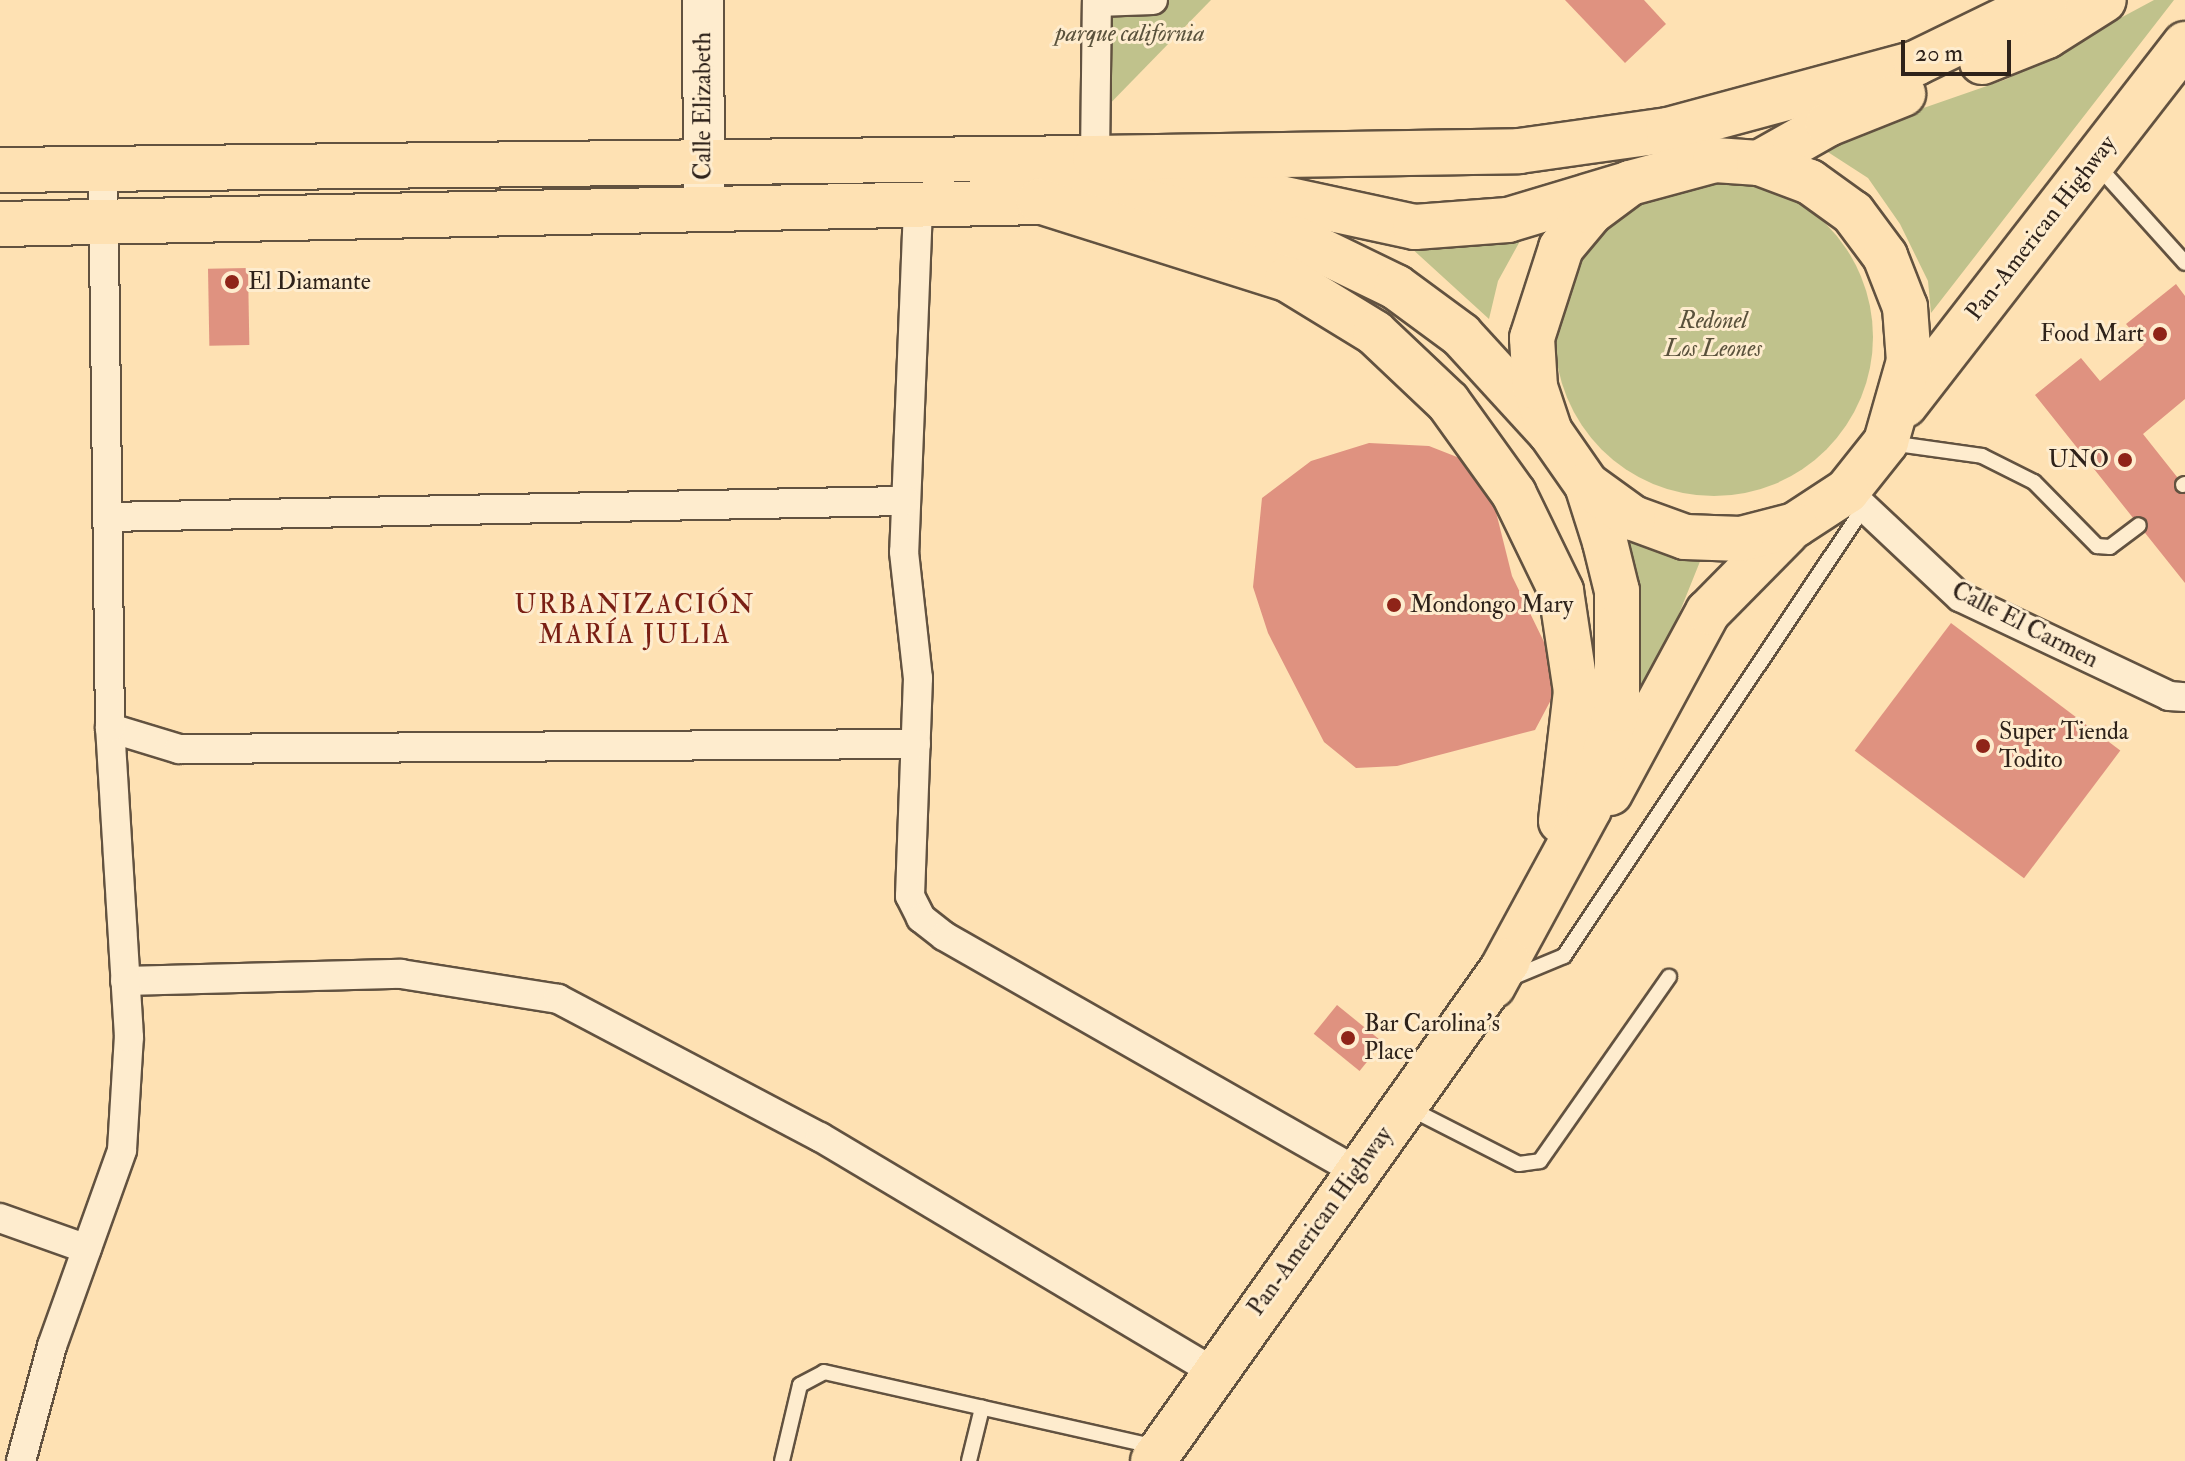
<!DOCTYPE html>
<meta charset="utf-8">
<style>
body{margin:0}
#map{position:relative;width:2185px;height:1461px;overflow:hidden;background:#fee1b3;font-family:"IM FELL Double Pica",serif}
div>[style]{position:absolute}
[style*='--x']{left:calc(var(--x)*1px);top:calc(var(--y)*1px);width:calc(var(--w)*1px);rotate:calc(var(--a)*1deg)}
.green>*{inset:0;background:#c0c28c}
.round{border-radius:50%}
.building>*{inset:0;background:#df9280;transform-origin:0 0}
.roads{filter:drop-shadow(2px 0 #625240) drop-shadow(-2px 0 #625240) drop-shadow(0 2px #625240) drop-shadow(0 -2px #625240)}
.lane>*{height:14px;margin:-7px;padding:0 7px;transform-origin:7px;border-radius:7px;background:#feecce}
.street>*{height:28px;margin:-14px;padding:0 14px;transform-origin:14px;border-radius:14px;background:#feecce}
.secondary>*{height:40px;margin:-20px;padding:0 20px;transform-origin:20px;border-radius:20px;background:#feecce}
.primary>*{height:44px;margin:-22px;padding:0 22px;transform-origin:22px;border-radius:22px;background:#fee1b3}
.highway>*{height:44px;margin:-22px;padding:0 22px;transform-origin:22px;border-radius:22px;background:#fee1b3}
.dots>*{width:22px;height:22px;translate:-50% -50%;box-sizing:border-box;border:4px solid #feecce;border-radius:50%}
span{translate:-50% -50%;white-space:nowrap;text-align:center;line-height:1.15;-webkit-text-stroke:6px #feecce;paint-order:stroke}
.park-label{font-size:24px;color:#5a523c;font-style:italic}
.street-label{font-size:24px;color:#2e221a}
.poi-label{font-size:24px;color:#2e221a}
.left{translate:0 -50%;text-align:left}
.right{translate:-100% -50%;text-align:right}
.neighbourhood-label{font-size:26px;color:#7a1f14;letter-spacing:2px}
.scale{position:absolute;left:1901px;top:40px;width:110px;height:36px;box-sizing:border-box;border:4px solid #2e221a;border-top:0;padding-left:10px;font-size:24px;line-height:28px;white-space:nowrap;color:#2e221a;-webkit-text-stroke:6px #feecce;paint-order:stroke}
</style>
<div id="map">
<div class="green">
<div style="clip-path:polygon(1094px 0,1211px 0,1096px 118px)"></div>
<div style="clip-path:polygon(2154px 0,2174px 0,1931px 313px,1928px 281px,1900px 224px,1868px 178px,1817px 145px,2007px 79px)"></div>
<div class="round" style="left:1555px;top:178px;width:318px;height:318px"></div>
<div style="clip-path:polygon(1525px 232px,1498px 281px,1489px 319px,1409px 246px)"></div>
<div style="clip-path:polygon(1616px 532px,1663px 554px,1701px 559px,1633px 728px)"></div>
</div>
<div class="building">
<div style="clip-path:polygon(1565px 0,1644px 0,1666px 24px,1625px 63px)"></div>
<div style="left:248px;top:268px;width:77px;height:40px;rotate:89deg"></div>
<div style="clip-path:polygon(2176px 284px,2185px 296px,2185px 399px,2143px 434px,2185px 487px,2185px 583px,2035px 395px,2081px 358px,2100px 381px,2144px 345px,2126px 324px)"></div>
<div style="clip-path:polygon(1369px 443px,1429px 446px,1485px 468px,1512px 576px,1562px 679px,1535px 730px,1397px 766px,1356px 768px,1324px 742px,1268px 633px,1253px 587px,1262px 498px,1311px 461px)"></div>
<div style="left:1951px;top:623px;width:212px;height:160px;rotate:37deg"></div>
<div style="left:1337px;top:1005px;width:59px;height:37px;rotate:39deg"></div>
</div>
<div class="roads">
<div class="lane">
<div style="--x:2096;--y:164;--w:133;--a:48"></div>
<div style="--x:1890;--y:443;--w:93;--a:8"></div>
<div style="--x:1982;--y:456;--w:58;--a:26.6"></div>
<div style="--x:2034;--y:482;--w:90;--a:45.5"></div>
<div style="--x:2097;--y:546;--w:13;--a:4"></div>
<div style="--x:2110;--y:547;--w:36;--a:-37"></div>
<div style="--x:2183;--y:485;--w:2;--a:-27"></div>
<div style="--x:1511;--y:978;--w:57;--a:-22.5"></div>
<div style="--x:1564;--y:956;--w:536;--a:-56.25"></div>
<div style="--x:1411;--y:1109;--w:121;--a:27"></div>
<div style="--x:1519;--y:1164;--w:21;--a:-8"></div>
<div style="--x:1540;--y:1161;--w:225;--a:-55"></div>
<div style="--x:782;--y:1461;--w:78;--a:-76.7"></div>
<div style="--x:800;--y:1385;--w:27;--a:-28"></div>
<div style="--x:824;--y:1372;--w:341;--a:12.7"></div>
<div style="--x:969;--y:1461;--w:55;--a:-76.2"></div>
</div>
<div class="street">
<div style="--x:1097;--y:2;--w:56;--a:-2"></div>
<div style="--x:1095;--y:158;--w:158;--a:-89.3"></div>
<div style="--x:918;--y:208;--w:344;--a:92.3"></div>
<div style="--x:904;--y:552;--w:127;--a:83.7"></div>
<div style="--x:918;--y:678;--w:218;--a:92.1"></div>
<div style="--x:910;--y:896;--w:25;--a:63"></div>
<div style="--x:921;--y:918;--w:29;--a:38"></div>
<div style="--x:944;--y:936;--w:474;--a:29.7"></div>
<div style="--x:1847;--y:491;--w:155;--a:43.2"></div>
<div style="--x:1960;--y:597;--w:231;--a:25.3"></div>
<div style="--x:2169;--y:696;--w:16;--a:4"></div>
<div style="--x:107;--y:517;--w:799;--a:-1.15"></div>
<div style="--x:110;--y:728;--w:72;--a:16.9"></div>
<div style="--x:179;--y:749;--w:737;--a:-0.39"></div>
<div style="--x:125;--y:981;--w:276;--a:-1.5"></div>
<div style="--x:401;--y:974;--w:159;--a:9"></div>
<div style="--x:558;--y:999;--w:296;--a:27.8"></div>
<div style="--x:820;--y:1137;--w:457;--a:30.8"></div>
<div style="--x:0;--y:1218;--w:92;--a:19.6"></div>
<div style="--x:21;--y:1461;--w:119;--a:-74.9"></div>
<div style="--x:52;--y:1346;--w:208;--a:-70.3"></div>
<div style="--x:122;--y:1150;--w:113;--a:-86.5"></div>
<div style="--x:129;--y:1037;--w:310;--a:-93.5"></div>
<div style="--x:110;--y:728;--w:561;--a:-90.71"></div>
</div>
<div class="secondary">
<div style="--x:703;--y:0;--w:196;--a:89.7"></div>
</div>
<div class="primary">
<div style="--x:0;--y:170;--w:1095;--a:-0.63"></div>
<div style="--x:1095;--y:158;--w:327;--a:12.2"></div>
<div style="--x:1415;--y:227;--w:93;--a:-4.3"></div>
<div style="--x:1508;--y:220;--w:125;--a:-16.7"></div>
<div style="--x:0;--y:224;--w:1140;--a:-1.21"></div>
<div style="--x:1140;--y:200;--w:162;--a:14"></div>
<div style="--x:1297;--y:239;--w:110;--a:25.9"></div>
<div style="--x:1396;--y:287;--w:81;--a:36.4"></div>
<div style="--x:1461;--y:335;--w:132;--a:47.5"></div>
</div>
<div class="highway">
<div style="--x:1982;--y:62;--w:70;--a:-21.8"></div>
<div style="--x:2047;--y:36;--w:67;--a:-32.3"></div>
<div style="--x:1095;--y:158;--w:424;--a:-0.9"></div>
<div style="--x:1519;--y:151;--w:150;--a:-8"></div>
<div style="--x:1668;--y:130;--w:257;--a:-15.1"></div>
<div style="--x:1916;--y:63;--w:144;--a:-26"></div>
<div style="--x:1759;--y:163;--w:79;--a:-29.5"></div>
<div style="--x:1828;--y:124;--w:81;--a:-21.8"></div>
<div style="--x:1039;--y:201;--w:260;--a:17.5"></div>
<div style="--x:1287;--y:279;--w:103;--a:31.5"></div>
<div style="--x:1375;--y:333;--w:100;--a:43.4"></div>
<div style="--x:1448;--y:402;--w:113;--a:54.3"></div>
<div style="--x:1514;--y:494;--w:108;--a:64.1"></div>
<div style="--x:1561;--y:591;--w:101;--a:81.5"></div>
<div style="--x:1576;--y:691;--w:131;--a:96.6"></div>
<div style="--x:1905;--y:405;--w:457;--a:-52.2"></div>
<div style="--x:1610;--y:793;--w:206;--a:-61.6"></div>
<div style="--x:1708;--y:612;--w:112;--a:-45.4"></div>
<div style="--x:1493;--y:986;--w:201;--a:-61.5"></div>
<div style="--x:1589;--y:809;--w:104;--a:-74.4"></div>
<div style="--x:1617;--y:709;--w:118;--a:-90"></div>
<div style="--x:1617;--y:591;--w:50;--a:-103.8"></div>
<div style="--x:1605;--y:542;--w:60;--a:-107.5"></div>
<div style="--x:1587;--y:485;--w:65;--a:-124.9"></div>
<div style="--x:1550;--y:432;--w:47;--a:-108.4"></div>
<div style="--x:1535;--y:387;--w:49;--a:-93.5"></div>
<div style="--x:1532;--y:338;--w:95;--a:-72.1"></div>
<div style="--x:1561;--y:248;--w:47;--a:-50.2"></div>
<div style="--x:1591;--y:212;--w:49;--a:-36.6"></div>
<div style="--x:1630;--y:183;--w:88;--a:-15.1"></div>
<div style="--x:1715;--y:160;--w:44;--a:3.9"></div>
<div style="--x:1759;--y:163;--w:54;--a:20.4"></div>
<div style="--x:1810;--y:182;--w:53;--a:35.8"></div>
<div style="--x:1853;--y:213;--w:54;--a:53.3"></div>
<div style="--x:1885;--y:256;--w:55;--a:68.6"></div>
<div style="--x:1905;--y:307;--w:54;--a:85.8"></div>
<div style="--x:1909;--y:361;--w:84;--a:105.9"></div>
<div style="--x:1886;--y:442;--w:63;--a:128.5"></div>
<div style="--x:1847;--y:491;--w:62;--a:146.8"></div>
<div style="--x:1795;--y:525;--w:56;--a:165.5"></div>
<div style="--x:1741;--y:539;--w:56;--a:-178"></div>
<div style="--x:1685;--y:537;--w:55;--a:-159.9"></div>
<div style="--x:1633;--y:518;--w:57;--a:-144.3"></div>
<div style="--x:1153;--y:1461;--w:613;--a:-54.63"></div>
</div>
</div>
<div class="dots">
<div style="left:232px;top:282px;background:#8f2418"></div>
<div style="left:2160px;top:334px;background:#8f2418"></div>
<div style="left:2125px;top:460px;background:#8f2418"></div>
<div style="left:1394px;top:605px;background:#8f2418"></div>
<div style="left:1983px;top:746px;background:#8f2418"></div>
<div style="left:1348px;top:1038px;background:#8f2418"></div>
</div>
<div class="park-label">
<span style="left:1130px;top:34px">parque california</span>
<span style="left:1713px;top:335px">Redonel<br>Los Leones</span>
</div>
<div class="street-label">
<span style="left:703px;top:106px;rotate:-90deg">Calle Elizabeth</span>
<span style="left:2041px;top:228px;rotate:-52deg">Pan-American Highway</span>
<span style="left:2025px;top:625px;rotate:27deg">Calle El Carmen</span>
<span style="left:1320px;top:1221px;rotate:-54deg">Pan-American Highway</span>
</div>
<div class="poi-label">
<span class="left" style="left:248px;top:282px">El Diamante</span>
<span class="right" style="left:2144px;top:334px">Food Mart</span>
<span class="right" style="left:2109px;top:460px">UNO</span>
<span class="left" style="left:1410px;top:605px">Mondongo Mary</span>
<span class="left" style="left:1999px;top:746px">Super Tienda<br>Todito</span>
<span class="left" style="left:1364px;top:1038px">Bar Carolina's<br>Place</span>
</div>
<div class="neighbourhood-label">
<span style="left:635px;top:621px">URBANIZACIÓN<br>MARÍA JULIA</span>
</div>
<div class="scale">20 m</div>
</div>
